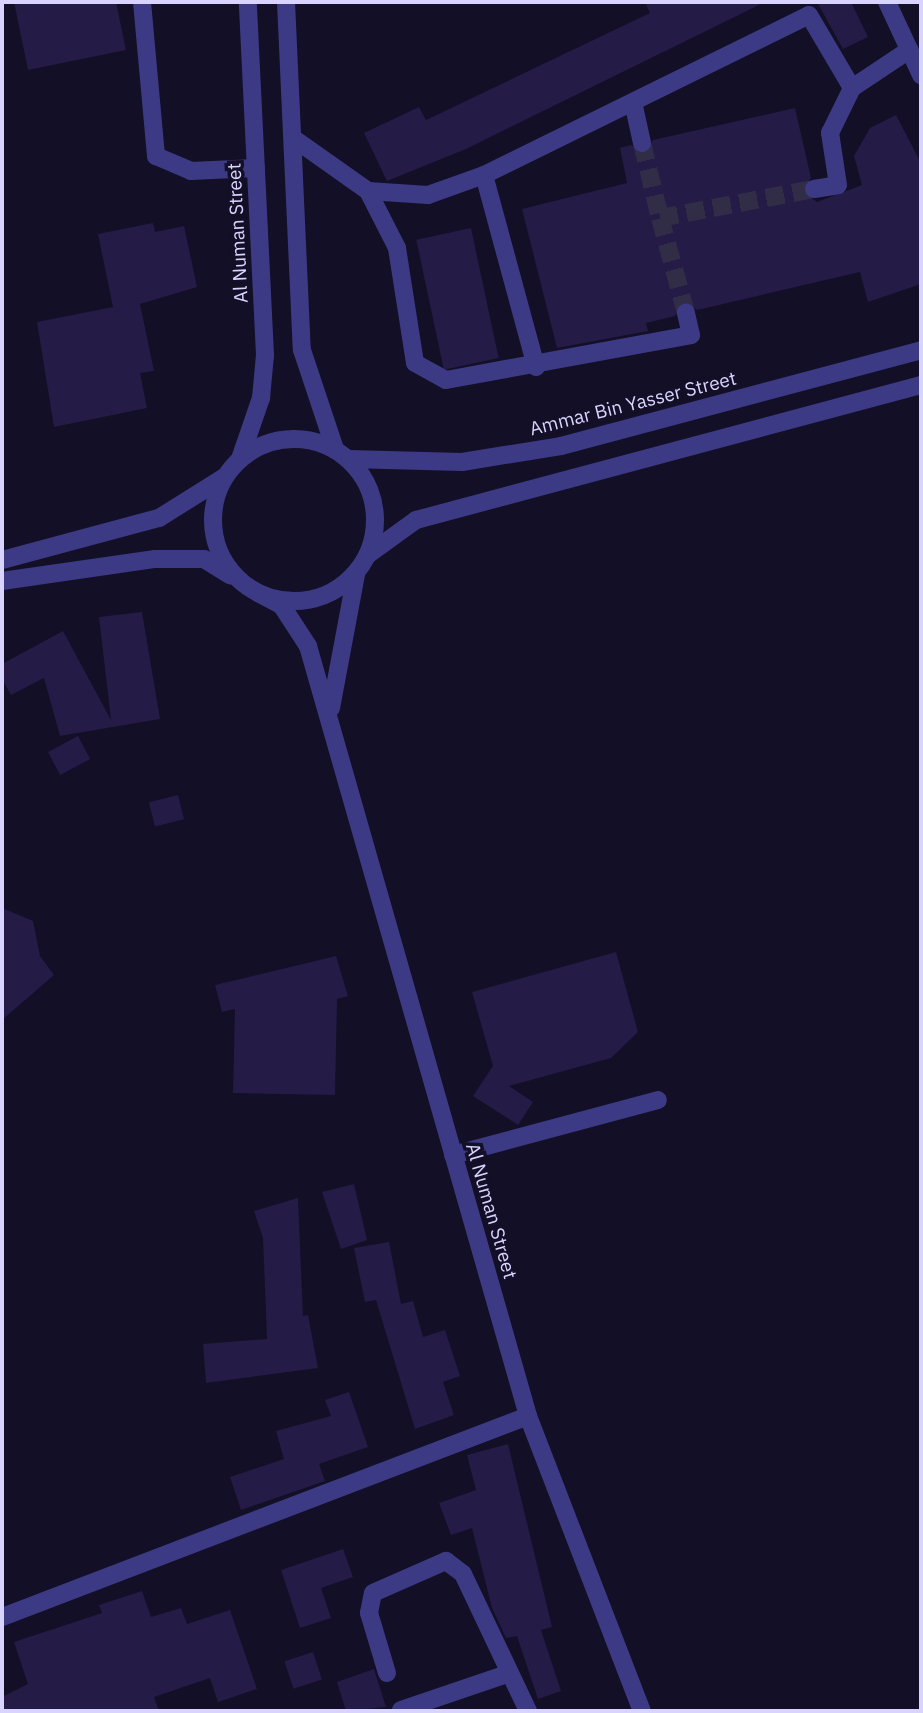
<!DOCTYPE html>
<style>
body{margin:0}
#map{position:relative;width:923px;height:1713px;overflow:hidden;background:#130f26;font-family:"IBM Plex Sans",sans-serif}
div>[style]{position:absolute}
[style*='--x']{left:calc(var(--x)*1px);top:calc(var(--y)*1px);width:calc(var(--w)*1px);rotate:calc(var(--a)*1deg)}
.building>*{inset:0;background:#241b47;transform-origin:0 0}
.minor-tunnel>*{height:18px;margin-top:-9px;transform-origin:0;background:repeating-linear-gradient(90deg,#312d47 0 18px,transparent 0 27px)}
.minor>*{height:18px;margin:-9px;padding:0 9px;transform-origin:9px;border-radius:9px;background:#3d3a85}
.minor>.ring{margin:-9px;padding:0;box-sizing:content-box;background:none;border:18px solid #3d3a85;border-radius:50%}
span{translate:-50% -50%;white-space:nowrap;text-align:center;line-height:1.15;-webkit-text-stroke:7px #130f26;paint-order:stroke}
.street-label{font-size:19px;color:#d9d4ff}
.frame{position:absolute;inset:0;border:4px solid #d9d4ff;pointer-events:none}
</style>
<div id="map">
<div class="building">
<div style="clip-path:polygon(14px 2px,116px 2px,126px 50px,28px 70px)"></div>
<div style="clip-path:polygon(645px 2px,765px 2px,466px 149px,387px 181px,364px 133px,419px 107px,426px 120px,650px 13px)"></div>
<div style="clip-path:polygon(817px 2px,851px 2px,868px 37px,843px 49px)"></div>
<div style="clip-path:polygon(795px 108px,811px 178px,803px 192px,817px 202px,862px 185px,854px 156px,870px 128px,896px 115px,921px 163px,921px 284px,868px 302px,860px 272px,697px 310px,684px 302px,675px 316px,646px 323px,648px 331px,557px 348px,522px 209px,627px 183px,620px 148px,631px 145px,645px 154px,653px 140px)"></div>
<div style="clip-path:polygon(153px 223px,155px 232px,184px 226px,197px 287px,140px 304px,154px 371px,140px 373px,147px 408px,54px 427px,37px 322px,113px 307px,98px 234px)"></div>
<div style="left:471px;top:228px;width:133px;height:56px;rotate:78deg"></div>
<div style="clip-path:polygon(142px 612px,160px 719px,60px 736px,44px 678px,11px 695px,2px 679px,2px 664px,63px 631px,111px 720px,99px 617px)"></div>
<div style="left:78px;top:736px;width:26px;height:34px;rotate:62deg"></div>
<div style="left:178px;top:795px;width:25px;height:30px;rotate:76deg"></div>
<div style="clip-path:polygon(2px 908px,33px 921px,40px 956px,54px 975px,2px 1020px)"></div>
<div style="clip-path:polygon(616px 952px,638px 1032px,611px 1058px,509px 1086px,533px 1102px,518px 1125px,473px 1096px,493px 1066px,472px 992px)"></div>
<div style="clip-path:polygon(336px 956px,348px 996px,337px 999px,335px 1095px,233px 1093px,235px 1009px,222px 1012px,215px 985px)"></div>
<div style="clip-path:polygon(354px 1184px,367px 1240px,341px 1249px,322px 1192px)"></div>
<div style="clip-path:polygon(298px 1198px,303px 1316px,308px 1315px,318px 1368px,206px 1383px,203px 1344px,267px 1339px,263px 1238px,254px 1211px)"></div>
<div style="clip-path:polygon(389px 1242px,401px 1304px,413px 1301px,423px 1337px,445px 1330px,460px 1376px,443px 1382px,454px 1415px,415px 1429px,376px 1300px,365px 1302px,354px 1248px)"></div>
<div style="clip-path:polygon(349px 1392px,368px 1447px,319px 1464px,325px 1481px,241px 1510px,230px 1477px,284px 1459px,276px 1431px,331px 1416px,325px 1400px)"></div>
<div style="clip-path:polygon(508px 1444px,552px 1627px,541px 1630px,561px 1691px,538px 1699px,517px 1636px,506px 1638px,492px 1608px,472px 1528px,451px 1535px,439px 1503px,476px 1490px,467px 1455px)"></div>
<div style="clip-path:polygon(343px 1549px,353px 1577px,321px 1588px,331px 1618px,300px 1628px,281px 1570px)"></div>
<div style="clip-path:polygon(142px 1591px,151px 1617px,181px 1608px,187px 1624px,230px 1610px,257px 1689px,218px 1702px,210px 1678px,154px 1697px,159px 1711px,2px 1711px,2px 1697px,28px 1684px,14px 1642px,102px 1613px,99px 1605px)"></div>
<div style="left:313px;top:1652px;width:29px;height:30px;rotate:72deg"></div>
<div style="clip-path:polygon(374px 1669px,386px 1707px,346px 1711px,337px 1682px)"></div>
</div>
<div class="minor-tunnel">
<div style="--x:642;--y:143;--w:77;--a:76.5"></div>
<div style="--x:686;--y:313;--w:98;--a:-105.3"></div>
<div style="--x:660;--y:218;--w:157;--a:-10.7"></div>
</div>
<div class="minor">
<div style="--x:142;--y:2;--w:155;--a:84.8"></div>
<div style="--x:156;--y:156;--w:38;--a:23"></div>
<div style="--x:191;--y:171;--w:65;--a:-2.6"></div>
<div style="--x:286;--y:2;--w:348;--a:87.4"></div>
<div style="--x:302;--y:350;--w:104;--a:71.6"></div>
<div style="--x:887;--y:2;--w:81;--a:65"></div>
<div style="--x:633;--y:102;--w:42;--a:77.6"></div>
<div style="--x:293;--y:138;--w:92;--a:35.2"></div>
<div style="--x:368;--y:191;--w:64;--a:63"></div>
<div style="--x:397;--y:248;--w:116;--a:81.1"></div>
<div style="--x:415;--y:363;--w:35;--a:29"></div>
<div style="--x:446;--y:380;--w:249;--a:-10.4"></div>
<div style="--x:691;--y:335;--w:23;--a:-103"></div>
<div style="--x:484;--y:175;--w:199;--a:74.8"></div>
<div style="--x:814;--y:189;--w:24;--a:-9"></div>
<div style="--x:838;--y:185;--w:53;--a:-98.7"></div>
<div style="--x:830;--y:133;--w:50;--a:-63.9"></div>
<div style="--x:852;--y:88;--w:69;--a:-33.7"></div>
<div style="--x:368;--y:191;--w:60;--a:3.8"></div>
<div style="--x:428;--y:195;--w:59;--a:-19.7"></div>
<div style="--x:484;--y:175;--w:362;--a:-26.2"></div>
<div style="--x:809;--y:15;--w:85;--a:59.5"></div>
<div class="ring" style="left:213px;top:439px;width:144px;height:144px"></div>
<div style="--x:240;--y:459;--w:65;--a:-71"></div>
<div style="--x:261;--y:398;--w:43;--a:-84.7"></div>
<div style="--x:265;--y:355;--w:353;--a:-92.8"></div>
<div style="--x:349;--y:459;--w:113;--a:1.5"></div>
<div style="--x:462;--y:462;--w:100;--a:-9.2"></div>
<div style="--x:561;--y:446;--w:373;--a:-14.9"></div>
<div style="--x:369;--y:554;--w:58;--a:-35.9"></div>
<div style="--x:416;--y:520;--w:523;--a:-14.97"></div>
<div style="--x:2;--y:560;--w:163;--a:-15"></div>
<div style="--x:159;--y:518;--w:75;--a:-32"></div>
<div style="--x:2;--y:581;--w:155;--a:-8.2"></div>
<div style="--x:155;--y:559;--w:49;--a:0"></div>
<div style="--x:204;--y:559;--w:31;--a:32"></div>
<div style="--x:258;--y:593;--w:27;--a:28"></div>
<div style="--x:282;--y:606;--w:48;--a:57"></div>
<div style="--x:308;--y:646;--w:801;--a:74.05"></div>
<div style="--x:528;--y:1416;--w:316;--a:68.9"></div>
<div style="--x:331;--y:708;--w:136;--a:-79.4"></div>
<div style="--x:453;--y:1155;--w:212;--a:-15"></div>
<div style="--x:2;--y:1617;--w:563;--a:-20.91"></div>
<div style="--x:387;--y:1673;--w:63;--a:-106.7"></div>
<div style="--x:369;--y:1613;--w:20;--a:-79"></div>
<div style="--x:373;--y:1593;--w:80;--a:-23.7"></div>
<div style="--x:446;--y:1561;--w:21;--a:37"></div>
<div style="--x:463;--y:1574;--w:152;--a:64.6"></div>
<div style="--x:401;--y:1710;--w:115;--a:-18.7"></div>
</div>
<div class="street-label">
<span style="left:238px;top:233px;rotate:-93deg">Al Numan Street</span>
<span style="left:633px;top:404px;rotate:-14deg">Ammar Bin Yasser Street</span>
<span style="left:491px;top:1211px;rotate:74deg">Al Numan Street</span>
</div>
<div class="frame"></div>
</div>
